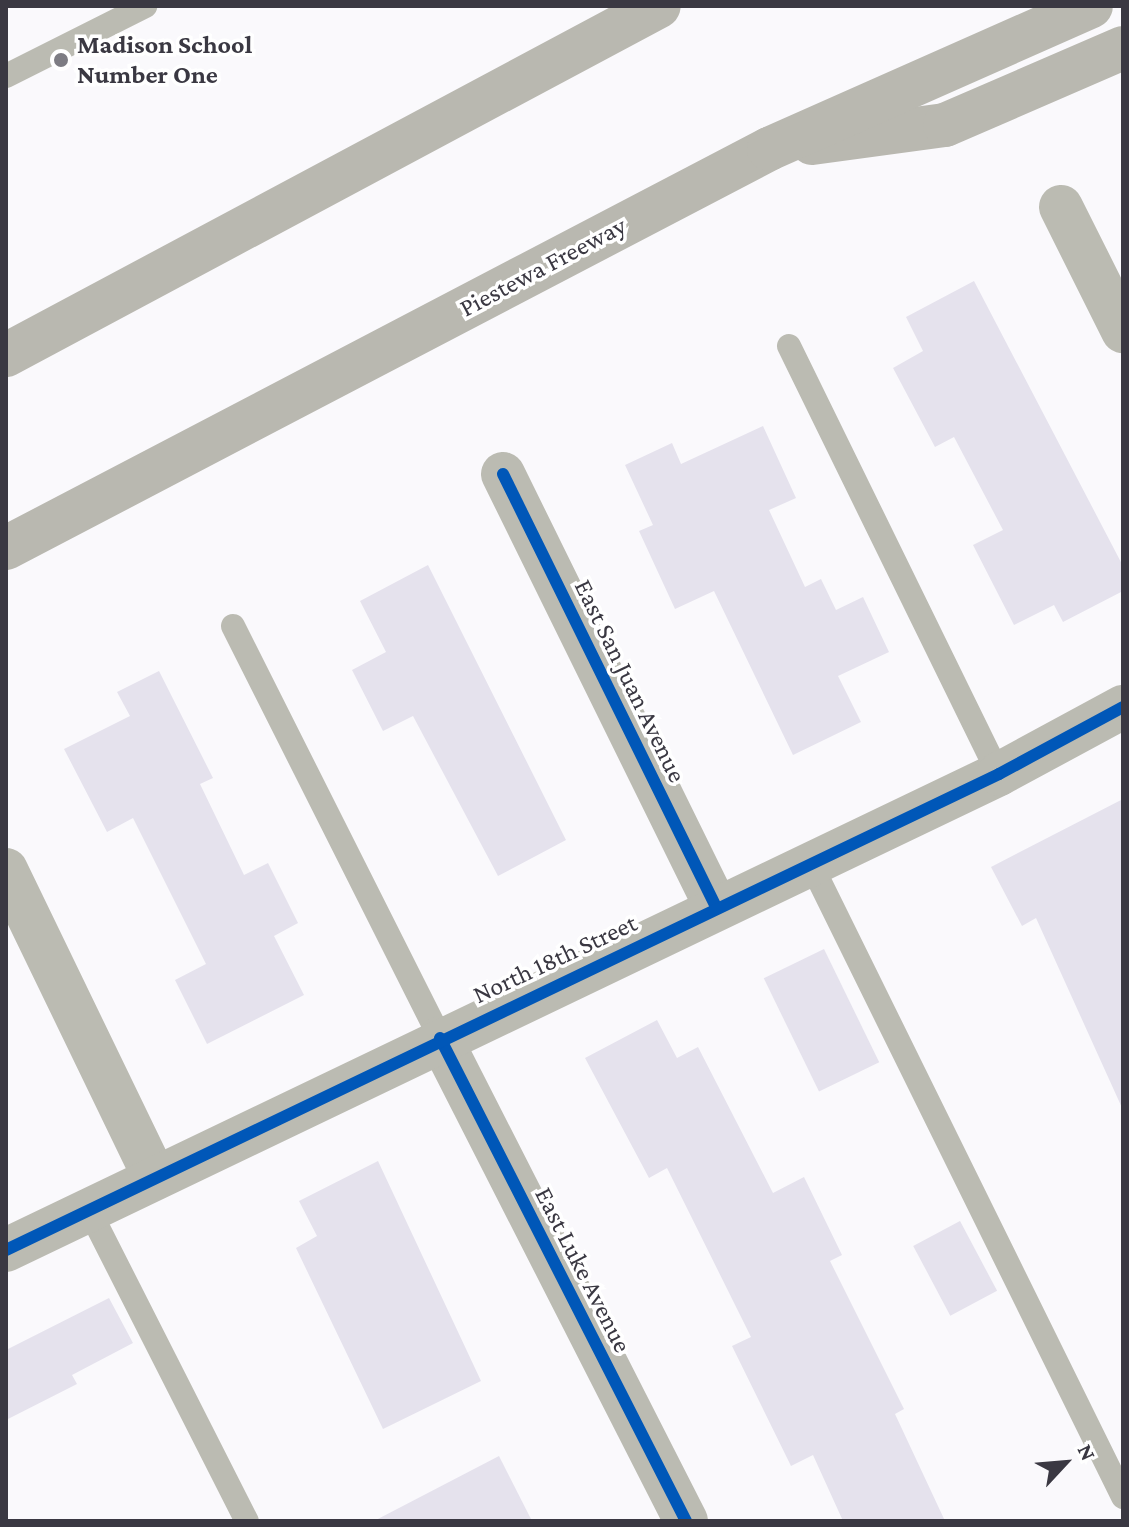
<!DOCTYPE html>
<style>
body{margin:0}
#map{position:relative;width:1129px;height:1527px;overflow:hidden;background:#faf9fc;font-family:"Crimson Pro",serif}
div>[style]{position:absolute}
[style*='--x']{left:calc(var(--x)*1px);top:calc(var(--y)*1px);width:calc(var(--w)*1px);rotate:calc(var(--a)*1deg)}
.building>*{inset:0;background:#e5e2ed;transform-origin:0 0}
.service>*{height:24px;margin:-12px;padding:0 12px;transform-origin:12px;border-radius:12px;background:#bbbbb2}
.minor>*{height:44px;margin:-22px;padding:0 22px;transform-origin:22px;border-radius:22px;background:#bbbbb2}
.motorway>*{height:44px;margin:-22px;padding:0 22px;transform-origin:22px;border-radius:22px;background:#b9b8b0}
.cycleway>*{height:12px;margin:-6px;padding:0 6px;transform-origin:6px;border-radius:6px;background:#0057b8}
.dots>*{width:22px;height:22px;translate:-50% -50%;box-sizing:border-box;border:4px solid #fff;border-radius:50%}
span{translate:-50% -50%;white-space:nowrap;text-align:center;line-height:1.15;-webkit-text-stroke:7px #fff;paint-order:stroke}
.poi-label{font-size:26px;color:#3a3842;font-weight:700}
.left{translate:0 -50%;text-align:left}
.street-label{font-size:26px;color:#3a3842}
.frame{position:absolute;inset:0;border:8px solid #3a3842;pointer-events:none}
.north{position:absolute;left:1025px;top:1423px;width:80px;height:80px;-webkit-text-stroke:6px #fff;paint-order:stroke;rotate:64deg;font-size:22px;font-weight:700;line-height:32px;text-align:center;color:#3a3842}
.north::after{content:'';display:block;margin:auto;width:28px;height:36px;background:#3a3842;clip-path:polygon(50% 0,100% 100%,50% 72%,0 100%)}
</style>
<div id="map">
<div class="building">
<div style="clip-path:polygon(974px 281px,1123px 566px,1123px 591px,1063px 622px,1054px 605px,1014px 625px,973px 545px,1003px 530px,954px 437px,935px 447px,893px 368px,923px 351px,906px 317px)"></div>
<div style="clip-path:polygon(763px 426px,796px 498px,769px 510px,805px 587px,821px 579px,836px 610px,863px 597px,889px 652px,838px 676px,861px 722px,793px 755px,714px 591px,675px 609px,639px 531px,653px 525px,625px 465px,672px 443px,681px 464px)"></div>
<div style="clip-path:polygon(428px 565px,566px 840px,498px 876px,413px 716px,383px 731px,352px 670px,386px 652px,360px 601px)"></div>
<div style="clip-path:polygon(159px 671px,213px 778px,200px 784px,244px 875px,268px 863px,298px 923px,274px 936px,304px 995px,207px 1044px,175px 980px,206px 964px,133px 818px,107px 832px,64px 749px,130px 716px,117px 692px)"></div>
<div style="clip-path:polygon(1123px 799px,1123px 1110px,1036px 918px,1022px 926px,991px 867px)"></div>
<div style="left:824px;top:949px;width:126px;height:67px;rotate:64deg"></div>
<div style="clip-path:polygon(657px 1020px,677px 1058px,698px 1047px,773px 1193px,804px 1177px,842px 1255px,830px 1261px,904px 1409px,895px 1414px,945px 1521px,843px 1521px,813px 1455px,791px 1466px,732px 1346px,751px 1337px,667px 1168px,649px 1178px,585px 1058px)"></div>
<div style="clip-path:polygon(378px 1161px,481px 1381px,383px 1429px,296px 1248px,317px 1236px,299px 1201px)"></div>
<div style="left:960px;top:1221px;width:79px;height:53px;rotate:62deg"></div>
<div style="clip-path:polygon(109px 1298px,133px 1343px,72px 1375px,77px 1384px,6px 1420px,6px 1350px)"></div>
<div style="clip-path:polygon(499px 1456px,532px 1521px,374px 1521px)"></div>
</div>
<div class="service">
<div style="--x:6;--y:76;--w:156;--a:-26.7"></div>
<div style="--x:789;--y:346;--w:477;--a:63.9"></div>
<div style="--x:233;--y:626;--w:461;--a:63.3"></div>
<div style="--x:810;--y:862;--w:708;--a:63.76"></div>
<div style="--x:89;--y:1210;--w:349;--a:63.1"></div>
</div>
<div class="minor">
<div style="--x:1061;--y:207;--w:139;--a:63.4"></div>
<div style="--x:503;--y:474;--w:483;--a:63.8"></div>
<div style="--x:6;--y:870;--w:342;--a:64.2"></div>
<div style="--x:440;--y:1038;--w:542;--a:63.01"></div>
<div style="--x:6;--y:1250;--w:1101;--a:-25.61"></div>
<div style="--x:999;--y:774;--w:141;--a:-28.4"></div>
</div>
<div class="motorway">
<div style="--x:812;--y:143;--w:134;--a:-7.7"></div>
<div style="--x:945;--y:125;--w:194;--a:-23.4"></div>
<div style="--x:6;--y:355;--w:740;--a:-28.12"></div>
<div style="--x:6;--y:548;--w:861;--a:-27.61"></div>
<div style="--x:769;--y:149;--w:352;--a:-23.9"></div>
</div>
<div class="cycleway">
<div style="--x:503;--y:474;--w:483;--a:63.8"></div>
<div style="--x:440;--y:1038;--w:542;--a:63.01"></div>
<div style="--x:6;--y:1250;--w:1101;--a:-25.61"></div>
<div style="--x:999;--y:774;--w:141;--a:-28.4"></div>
</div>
<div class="dots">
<div style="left:61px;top:60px;background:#7d7c83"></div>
</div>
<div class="poi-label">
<span class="left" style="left:77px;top:60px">Madison School<br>Number One</span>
</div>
<div class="street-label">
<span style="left:543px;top:267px;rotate:-28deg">Piestewa Freeway</span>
<span style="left:630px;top:681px;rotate:64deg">East San Juan Avenue</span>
<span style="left:555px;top:959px;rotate:-25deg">North 18th Street</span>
<span style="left:583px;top:1270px;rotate:63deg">East Luke Avenue</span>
</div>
<div class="frame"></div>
<div class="north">N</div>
</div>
